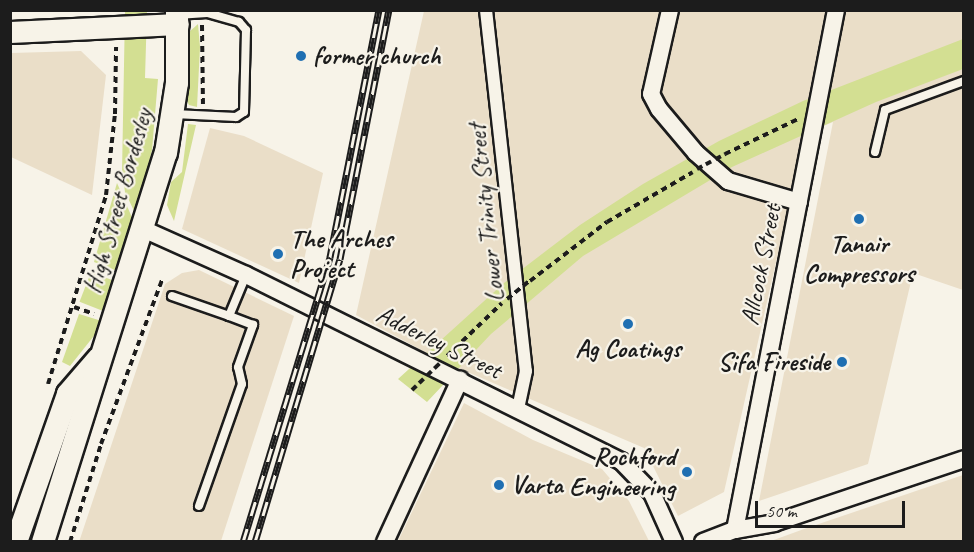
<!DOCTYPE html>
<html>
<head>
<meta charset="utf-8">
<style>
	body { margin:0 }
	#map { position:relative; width:974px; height:552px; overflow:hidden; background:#f7f3e8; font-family:Caveat,sans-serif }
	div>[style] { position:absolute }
	.built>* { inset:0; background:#eadec8 }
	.green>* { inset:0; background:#d3df92; transform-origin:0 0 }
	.path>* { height:4px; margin-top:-2px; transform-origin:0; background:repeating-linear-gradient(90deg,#1c1c1c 0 6px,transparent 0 10.5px) }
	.roads { filter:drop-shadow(2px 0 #1c1c1c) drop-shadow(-2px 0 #1c1c1c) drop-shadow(0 2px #1c1c1c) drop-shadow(0 -2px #1c1c1c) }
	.service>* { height:8px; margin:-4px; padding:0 4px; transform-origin:4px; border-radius:4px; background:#f7f3e8 }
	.pedestrian>* { height:12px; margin:-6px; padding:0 6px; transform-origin:6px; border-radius:6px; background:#f7f3e8 }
	.minor>* { height:16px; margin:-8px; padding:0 8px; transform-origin:8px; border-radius:8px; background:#f7f3e8 }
	.tertiary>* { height:21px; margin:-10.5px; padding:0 10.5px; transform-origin:10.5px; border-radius:10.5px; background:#f7f3e8 }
	.secondary>* { height:22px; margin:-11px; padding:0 11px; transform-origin:11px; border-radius:11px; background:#f7f3e8 }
	.rail>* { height:7px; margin-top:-3.5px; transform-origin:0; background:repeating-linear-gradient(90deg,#f7f3e8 0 14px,#1c1c1c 0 28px); box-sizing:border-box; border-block:2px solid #1c1c1c }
	.path-bridge>* { height:4px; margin-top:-2px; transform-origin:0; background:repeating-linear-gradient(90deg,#1c1c1c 0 6px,transparent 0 10.5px) }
	.dots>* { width:16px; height:16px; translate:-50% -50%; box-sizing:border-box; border:3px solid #f7f3e8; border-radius:50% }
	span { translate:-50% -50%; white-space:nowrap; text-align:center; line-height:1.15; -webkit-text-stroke:4.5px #f7f3e8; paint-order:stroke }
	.poi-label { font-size:26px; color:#1c1c1c; font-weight:700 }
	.left { translate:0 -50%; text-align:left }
	.right { translate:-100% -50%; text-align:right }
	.street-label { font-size:26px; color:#1c1c1c }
	.frame { position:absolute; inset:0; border:12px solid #1c1c1c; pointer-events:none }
	.scale { position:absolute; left:755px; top:501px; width:150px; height:27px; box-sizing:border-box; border:3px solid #1c1c1c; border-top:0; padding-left:8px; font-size:18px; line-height:21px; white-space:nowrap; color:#1c1c1c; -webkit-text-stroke:4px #f7f3e8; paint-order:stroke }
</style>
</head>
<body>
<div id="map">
	<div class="built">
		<i style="clip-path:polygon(424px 11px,963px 11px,963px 290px,913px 273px,868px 464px,759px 501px,833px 122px,805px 134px,724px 492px,678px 516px,644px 448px,442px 361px,356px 315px)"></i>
		<i style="clip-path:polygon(81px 51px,106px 75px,92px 195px,11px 157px,11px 53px)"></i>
		<i style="clip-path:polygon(210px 128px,244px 136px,323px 173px,299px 283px,182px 229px)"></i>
		<i style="clip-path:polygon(199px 270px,294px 316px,221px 541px,79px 542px,165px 284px,182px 273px)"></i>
		<i style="clip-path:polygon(464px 403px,533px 440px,602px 469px,629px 501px,649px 541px,398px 541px)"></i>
		<i style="clip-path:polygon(963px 475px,963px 541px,771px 541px,804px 529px)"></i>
	</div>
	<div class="green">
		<i style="clip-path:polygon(125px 11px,147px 11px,145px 78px,158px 79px,152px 150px,136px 215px,125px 192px,122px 172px)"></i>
		<i style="clip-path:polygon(198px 24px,200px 47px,197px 107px,189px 105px,185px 97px,188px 33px)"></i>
		<i style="clip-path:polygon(963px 39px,963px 69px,876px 102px,732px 167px,583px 256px,491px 334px,427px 402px,398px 379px,504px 283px,580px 225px,643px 184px,719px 141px,803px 101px)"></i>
		<i style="clip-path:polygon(188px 124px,196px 125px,174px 221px,167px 205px,171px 182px,182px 172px)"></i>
		<i style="clip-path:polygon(117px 183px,134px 222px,120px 272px,94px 262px)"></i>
		<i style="left:91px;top:272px;width:28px;height:32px;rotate:21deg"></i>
		<i style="clip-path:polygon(79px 314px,105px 322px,70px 366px,62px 362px)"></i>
	</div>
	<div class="path">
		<i style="left:202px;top:25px;width:79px;rotate:89.3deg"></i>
		<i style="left:725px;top:154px;width:81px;rotate:-25.6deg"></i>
		<i style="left:530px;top:281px;width:97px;rotate:-37.5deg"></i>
		<i style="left:607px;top:222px;width:99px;rotate:-30.2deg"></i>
		<i style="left:74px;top:307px;width:21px;rotate:19deg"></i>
		<i style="left:447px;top:356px;width:76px;rotate:-43.9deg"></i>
		<i style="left:48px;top:384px;width:198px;rotate:-72.9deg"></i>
		<i style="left:106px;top:195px;width:81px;rotate:-83.7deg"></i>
		<i style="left:115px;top:114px;width:67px;rotate:-89.1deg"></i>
		<i style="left:70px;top:542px;width:103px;rotate:-72.4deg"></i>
		<i style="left:101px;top:444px;width:178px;rotate:-69.6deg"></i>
	</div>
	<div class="roads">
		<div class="service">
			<i style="left:174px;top:114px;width:62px;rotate:2.8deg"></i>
			<i style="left:236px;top:117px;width:9px;rotate:-32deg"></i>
			<i style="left:244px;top:112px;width:82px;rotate:-88.6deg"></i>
			<i style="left:246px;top:30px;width:11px;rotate:-131deg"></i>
			<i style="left:239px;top:22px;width:33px;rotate:-164deg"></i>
			<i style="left:207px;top:13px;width:30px;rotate:176deg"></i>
			<i style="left:875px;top:152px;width:43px;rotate:-76.6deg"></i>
			<i style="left:885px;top:110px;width:84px;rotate:-20.2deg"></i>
			<i style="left:172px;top:296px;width:60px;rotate:19.3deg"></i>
			<i style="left:229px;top:316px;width:44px;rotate:-67.5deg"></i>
			<i style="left:199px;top:506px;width:129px;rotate:-70.6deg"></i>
			<i style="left:242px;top:384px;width:17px;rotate:-103deg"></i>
			<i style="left:238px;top:367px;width:45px;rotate:-70.3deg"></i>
			<i style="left:253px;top:325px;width:26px;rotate:-159deg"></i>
		</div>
		<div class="pedestrian">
			<i style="left:486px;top:10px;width:363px;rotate:83.7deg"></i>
			<i style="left:526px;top:371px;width:39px;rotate:102deg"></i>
		</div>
		<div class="minor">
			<i style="left:670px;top:10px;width:86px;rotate:102.7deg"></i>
			<i style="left:651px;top:94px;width:17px;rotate:62deg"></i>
			<i style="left:659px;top:109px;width:57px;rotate:49.9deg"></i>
			<i style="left:696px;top:153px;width:43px;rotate:41.2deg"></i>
			<i style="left:728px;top:181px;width:74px;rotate:16.5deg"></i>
			<i style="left:143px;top:229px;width:113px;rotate:24.1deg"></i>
			<i style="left:246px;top:275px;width:419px;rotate:26.4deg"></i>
			<i style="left:621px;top:461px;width:45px;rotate:45.9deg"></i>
			<i style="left:652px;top:493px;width:54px;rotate:65.8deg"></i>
			<i style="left:735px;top:530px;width:530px;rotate:-79.01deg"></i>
			<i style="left:385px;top:542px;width:179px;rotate:-65.2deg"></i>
			<i style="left:703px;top:542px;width:34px;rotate:-21deg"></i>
			<i style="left:735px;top:530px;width:40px;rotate:-10deg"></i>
			<i style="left:774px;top:523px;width:200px;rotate:-18.6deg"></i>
		</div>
		<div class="tertiary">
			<i style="left:10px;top:32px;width:168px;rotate:-2.7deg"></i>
		</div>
		<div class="secondary">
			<i style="left:16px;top:542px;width:157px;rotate:-70.6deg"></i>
			<i style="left:68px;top:394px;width:46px;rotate:-49.4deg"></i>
			<i style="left:43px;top:542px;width:408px;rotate:-72.5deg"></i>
			<i style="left:166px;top:153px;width:71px;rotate:-81.1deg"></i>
			<i style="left:177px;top:83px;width:73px;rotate:-90deg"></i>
		</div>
	</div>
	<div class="rail">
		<i style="left:243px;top:542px;width:298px;rotate:-73deg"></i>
		<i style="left:330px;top:257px;width:252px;rotate:-78.8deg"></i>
		<i style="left:255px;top:542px;width:295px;rotate:-73.3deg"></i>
		<i style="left:340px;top:259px;width:254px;rotate:-78.9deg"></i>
	</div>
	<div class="path-bridge">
		<i style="left:697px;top:169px;width:32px;rotate:-28deg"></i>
		<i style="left:507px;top:299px;width:28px;rotate:-39deg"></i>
		<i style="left:412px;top:390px;width:42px;rotate:-44deg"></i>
	</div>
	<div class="dots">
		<i style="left:301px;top:56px;background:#1f6fb2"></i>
		<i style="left:859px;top:219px;background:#1f6fb2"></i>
		<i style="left:278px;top:254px;background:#1f6fb2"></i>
		<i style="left:628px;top:324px;background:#1f6fb2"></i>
		<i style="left:842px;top:362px;background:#1f6fb2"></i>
		<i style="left:687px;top:472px;background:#1f6fb2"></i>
		<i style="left:499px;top:485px;background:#1f6fb2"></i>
	</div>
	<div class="poi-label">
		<span class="left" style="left:313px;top:56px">former church</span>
		<span class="left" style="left:290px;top:254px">The Arches<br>Project</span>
		<span style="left:859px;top:259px">Tanair<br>Compressors</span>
		<span style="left:628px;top:349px">Ag Coatings</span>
		<span class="right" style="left:830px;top:362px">Sifa Fireside</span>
		<span class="right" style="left:675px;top:472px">Rochford<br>Engineering</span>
		<span class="left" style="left:511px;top:485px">Varta</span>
	</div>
	<div class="street-label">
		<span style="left:118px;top:201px;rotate:-74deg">High Street Bordesley</span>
		<span style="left:486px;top:213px;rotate:-96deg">Lower Trinity Street</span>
		<span style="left:761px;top:265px;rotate:-79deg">Allcock Street</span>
		<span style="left:439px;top:342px;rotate:26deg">Adderley Street</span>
	</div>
	<div class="frame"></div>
	<div class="scale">50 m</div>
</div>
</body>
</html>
